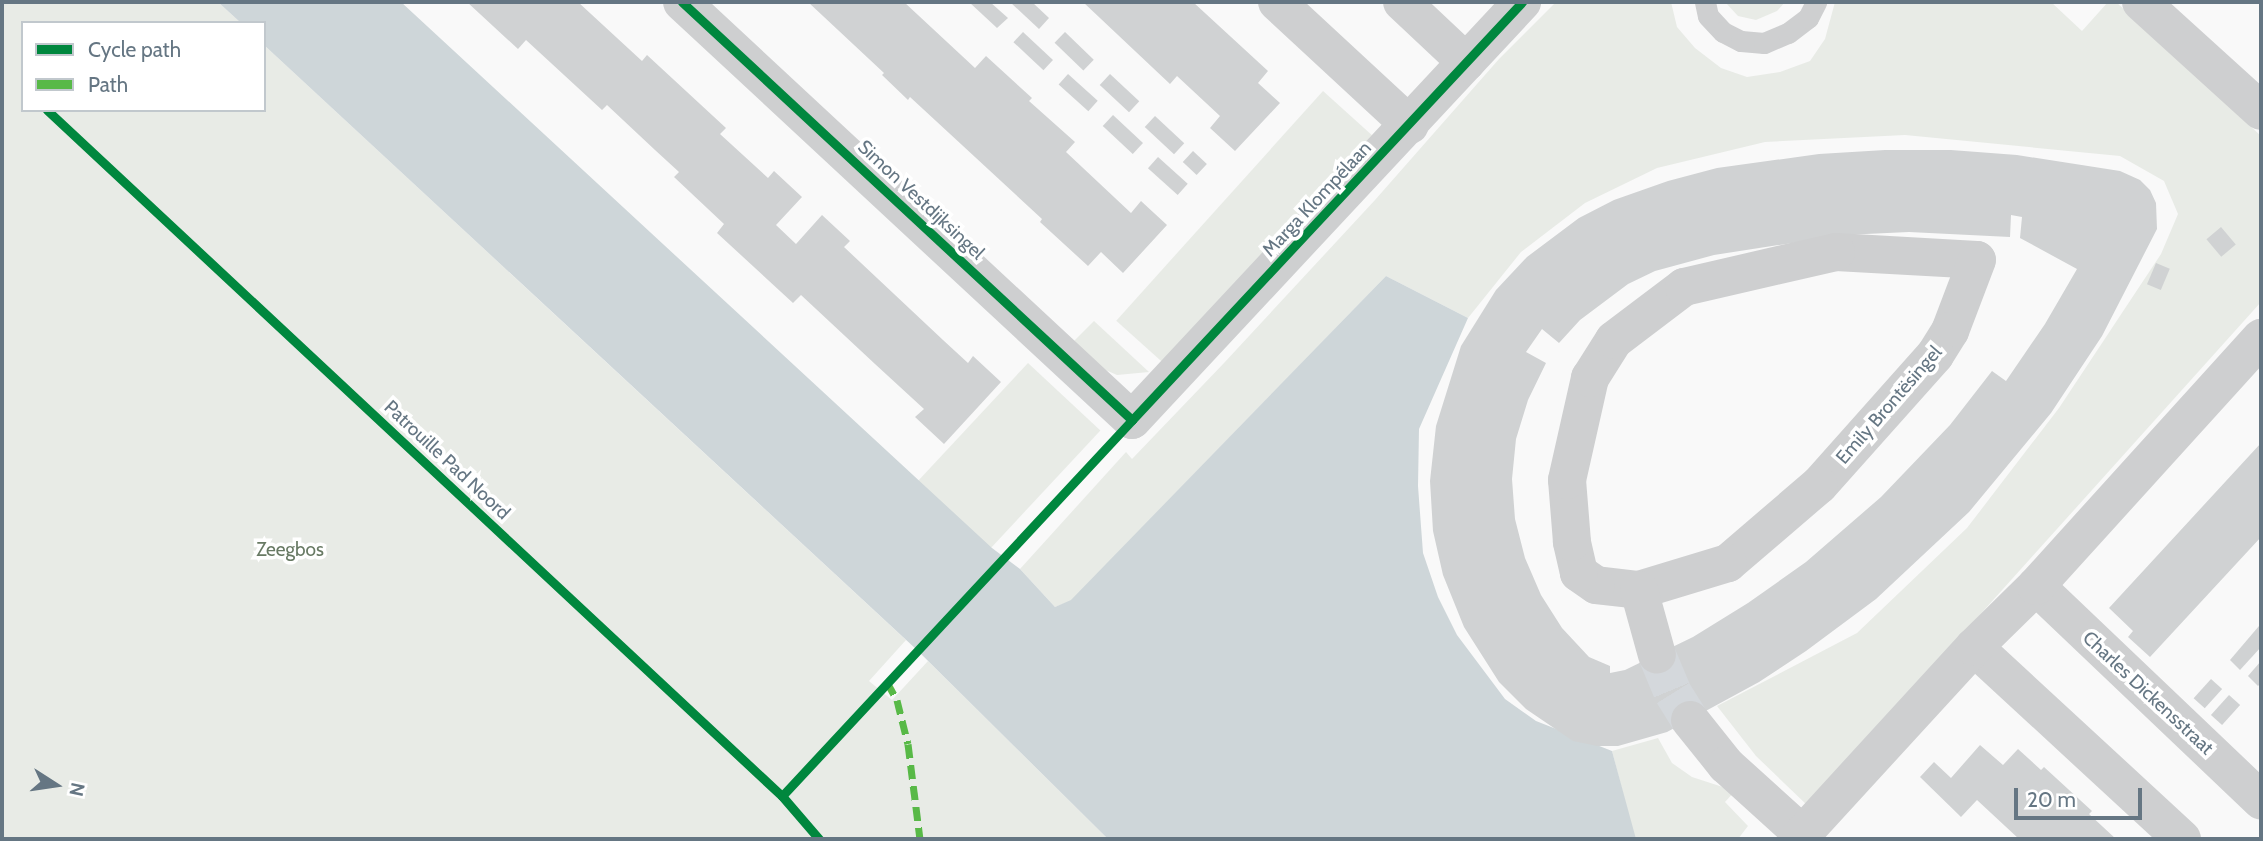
<!DOCTYPE html>
<html>
<head>
<meta charset="utf-8">
<style>
	body { margin:0 }
	#map { position:relative; width:2263px; height:841px; overflow:hidden; background:#f9f9f9; font-family:Cabin,sans-serif }
	div>[style] { position:absolute }
	.green>* { inset:0; background:#e8ebe6; transform-origin:0 0 }
	.water>* { inset:0; background:#ced6d9 }
	.building>* { inset:0; background:#d0d2d3; transform-origin:0 0 }
	.street-tunnel>* { height:38px; margin-top:-19px; transform-origin:0; background:repeating-linear-gradient(90deg,#d4d8dc 0 38px,transparent 0 57px) }
	.lane>* { height:21px; margin:-10.5px; padding:0 10.5px; transform-origin:10.5px; border-radius:10.5px; background:#cecfd0 }
	.street>* { height:38px; margin:-19px; padding:0 19px; transform-origin:19px; border-radius:19px; background:#cecfd0 }
	.quiet>* { height:7px; margin-top:-3.5px; transform-origin:0; background:repeating-linear-gradient(90deg,#58b947 0 14px,transparent 0 21px) }
	.cycleway>* { height:9px; margin:-4.5px; padding:0 4.5px; transform-origin:4.5px; border-radius:4.5px; background:#00873e }
	span { translate:-50% -50%; white-space:nowrap; text-align:center; line-height:1.15; -webkit-text-stroke:7px #fff; paint-order:stroke }
	.street-label { font-size:19px; color:#657683 }
	.park-label { font-size:19px; color:#687a64 }
	.frame { position:absolute; inset:0; border:4px solid #657683; pointer-events:none }
	.legend { position:absolute; left:21px; top:21px; width:245px; height:91px; box-sizing:border-box; background:#fff; border:2px solid #c1c8cd; margin:0; padding:9px 12px; list-style:none; font-size:21px; color:#657683 }
	.legend li { display:flex; align-items:center; gap:14px; height:35px }
	.legend b { width:35px; border:2px solid #c1c8cd }
	.north { position:absolute; left:21px; top:750px; width:70px; height:70px; -webkit-text-stroke:5px #fff; paint-order:stroke; rotate:102deg; font-size:19px; font-weight:700; line-height:28px; text-align:center; color:#657683 }
	.north::after { content:''; display:block; margin:auto; width:24px; height:32px; background:#657683; clip-path:polygon(50% 0,100% 100%,50% 72%,0 100%) }
	.scale { position:absolute; left:2014px; top:788px; width:128px; height:32px; box-sizing:border-box; border:4px solid #657683; border-top:0; padding-left:9px; font-size:21px; line-height:24px; white-space:nowrap; color:#657683; -webkit-text-stroke:5px #fff; paint-order:stroke }
</style>
</head>
<body>
<div id="map">
	<div class="green">
		<i style="clip-path:polygon(2px 2px,218px 2px,241px 23px,23px 23px,23px 110px,264px 110px,264px 45px,906px 640px,869px 681px,892px 700px,928px 661px,1108px 839px,2px 839px)"></i>
		<i style="clip-path:polygon(1556px 2px,1671px 2px,1677px 27px,1695px 48px,1721px 68px,1747px 77px,1780px 72px,1810px 61px,1825px 39px,1835px 2px,2051px 2px,2082px 31px,2108px 2px,2116px 2px,2261px 136px,2261px 302px,1808px 806px,1756px 756px,1717px 706px,1857px 633px,1967px 528px,2059px 408px,2161px 254px,2178px 214px,2164px 181px,2120px 156px,1905px 135px,1765px 142px,1657px 168px,1585px 203px,1521px 252px,1468px 318px,1386px 276px,1071px 601px,1055px 607px,1020px 569px,1126px 452px,1132px 459px,1224px 363px,1375px 200px,1499px 59px)"></i>
		<i style="clip-path:polygon(1725px 2px,1785px 2px,1777px 11px,1756px 20px,1738px 16px)"></i>
		<i style="left:1323px;top:91px;width:66px;height:309px;rotate:42deg"></i>
		<i style="clip-path:polygon(1094px 321px,1149px 372px,1117px 375px,1101px 368px,1073px 342px)"></i>
		<i style="left:1028px;top:363px;width:99px;height:175px;rotate:43deg"></i>
		<i style="clip-path:polygon(1658px 738px,1672px 763px,1692px 777px,1735px 791px,1725px 802px,1748px 826px,1738px 839px,1635px 839px,1612px 751px)"></i>
	</div>
	<div class="water">
		<i style="clip-path:polygon(218px 2px,401px 2px,992px 548px,1020px 569px,1055px 607px,1071px 600px,1386px 276px,1468px 318px,1419px 429px,1418px 486px,1423px 553px,1438px 597px,1457px 635px,1505px 699px,1536px 721px,1612px 751px,1636px 839px,1108px 839px,917px 650px,264px 45px,264px 23px,241px 23px)"></i>
	</div>
	<div class="building">
		<i style="clip-path:polygon(467px 2px,578px 2px,642px 61px,647px 55px,726px 128px,720px 134px,768px 178px,774px 171px,802px 197px,776px 225px,796px 244px,822px 215px,850px 241px,844px 247px,943px 340px,968px 363px,973px 356px,1001px 382px,944px 444px,915px 417px,924px 409px,875px 364px,801px 295px,793px 303px,717px 233px,724px 224px,674px 177px,679px 172px,655px 150px,607px 105px,602px 110px,526px 40px,518px 49px)"></i>
		<i style="clip-path:polygon(808px 2px,904px 2px,975px 68px,986px 56px,1032px 98px,1029px 101px,1075px 142px,1066px 152px,1131px 213px,1141px 201px,1167px 225px,1123px 273px,1101px 252px,1088px 266px,1040px 222px,1042px 219px,910px 97px,908px 100px,882px 75px,884px 73px)"></i>
		<i style="clip-path:polygon(969px 2px,990px 2px,1008px 18px,997px 28px)"></i>
		<i style="clip-path:polygon(1010px 2px,1032px 2px,1049px 18px,1039px 29px)"></i>
		<i style="clip-path:polygon(1083px 2px,1193px 2px,1268px 71px,1258px 83px,1280px 103px,1235px 151px,1210px 128px,1220px 116px,1177px 76px,1170px 84px)"></i>
		<i style="left:1023px;top:32px;width:41px;height:14px;rotate:43deg"></i>
		<i style="left:1065px;top:32px;width:40px;height:15px;rotate:44deg"></i>
		<i style="left:1068px;top:74px;width:40px;height:14px;rotate:42deg"></i>
		<i style="left:1110px;top:74px;width:40px;height:15px;rotate:43deg"></i>
		<i style="left:1113px;top:115px;width:41px;height:15px;rotate:43deg"></i>
		<i style="left:1155px;top:116px;width:40px;height:15px;rotate:43deg"></i>
		<i style="clip-path:polygon(evenodd,1885px 150px,1951px 150px,2017px 155px,2120px 171px,2140px 180px,2150px 190px,2156px 203px,2157px 229px,2102px 336px,2051px 413px,1969px 512px,1876px 599px,1806px 651px,1759px 682px,1667px 732px,1618px 746px,1597px 746px,1573px 741px,1526px 709px,1499px 682px,1464px 627px,1443px 575px,1433px 531px,1430px 481px,1436px 426px,1461px 346px,1496px 290px,1527px 257px,1579px 218px,1614px 200px,1668px 181px,1717px 168px,1819px 154px,1885px 150px,2011px 215px,2022px 217px,2020px 238px,2077px 269px,2045px 324px,2006px 381px,1992px 371px,1950px 425px,1881px 497px,1806px 562px,1748px 603px,1693px 637px,1625px 670px,1610px 673px,1610px 666px,1589px 657px,1562px 628px,1541px 595px,1525px 558px,1515px 519px,1512px 479px,1516px 439px,1528px 400px,1546px 363px,1526px 352px,1542px 329px,1559px 343px,1580px 320px,1628px 284px,1655px 271px,1714px 255px,1844px 235px,1909px 232px,2010px 237px,2011px 215px)"></i>
		<i style="left:1193px;top:151px;width:19px;height:15px;rotate:43deg"></i>
		<i style="left:1158px;top:157px;width:40px;height:15px;rotate:42deg"></i>
		<i style="left:2221px;top:227px;width:23px;height:19px;rotate:50deg"></i>
		<i style="left:2156px;top:263px;width:15px;height:23px;rotate:23deg"></i>
		<i style="clip-path:polygon(2261px 443px,2261px 537px,2150px 657px,2128px 637px,2133px 631px,2109px 608px)"></i>
		<i style="clip-path:polygon(2259px 626px,2261px 647px,2240px 670px,2230px 660px)"></i>
		<i style="clip-path:polygon(2261px 661px,2261px 683px,2258px 686px,2248px 676px)"></i>
		<i style="left:2211px;top:679px;width:15px;height:26px;rotate:42deg"></i>
		<i style="left:2229px;top:695px;width:15px;height:27px;rotate:42deg"></i>
		<i style="clip-path:polygon(1980px 745px,2003px 765px,2018px 749px,2041px 770px,2044px 767px,2092px 811px,2089px 814px,2116px 839px,2019px 839px,1977px 800px,1961px 817px,1920px 777px,1934px 762px,1951px 778px)"></i>
	</div>
	<div class="street-tunnel">
		<i style="left:1657px;top:655px;width:41px;rotate:67.2deg"></i>
		<i style="left:1673px;top:693px;width:32px;rotate:58deg"></i>
	</div>
	<div class="lane">
		<i style="left:1705px;top:2px;width:14px;rotate:78deg"></i>
		<i style="left:1708px;top:16px;width:22px;rotate:47deg"></i>
		<i style="left:1723px;top:32px;width:20px;rotate:27deg"></i>
		<i style="left:1741px;top:41px;width:23px;rotate:5deg"></i>
		<i style="left:1764px;top:43px;width:26px;rotate:-23deg"></i>
		<i style="left:1788px;top:33px;width:25px;rotate:-37deg"></i>
		<i style="left:1808px;top:18px;width:18px;rotate:-63deg"></i>
	</div>
	<div class="street">
		<i style="left:682px;top:2px;width:614px;rotate:42.89deg"></i>
		<i style="left:1132px;top:420px;width:572px;rotate:-46.98deg"></i>
		<i style="left:1277px;top:2px;width:181px;rotate:42.8deg"></i>
		<i style="left:1402px;top:2px;width:88px;rotate:43.2deg"></i>
		<i style="left:2141px;top:2px;width:162px;rotate:42.2deg"></i>
		<i style="left:1836px;top:252px;width:141px;rotate:3.2deg"></i>
		<i style="left:1977px;top:260px;width:76px;rotate:110.8deg"></i>
		<i style="left:1950px;top:331px;width:28px;rotate:122deg"></i>
		<i style="left:1935px;top:355px;width:174px;rotate:131.7deg"></i>
		<i style="left:1819px;top:485px;width:120px;rotate:139.4deg"></i>
		<i style="left:1728px;top:563px;width:93px;rotate:163.1deg"></i>
		<i style="left:1639px;top:590px;width:43px;rotate:-173.4deg"></i>
		<i style="left:1596px;top:585px;width:21px;rotate:-145deg"></i>
		<i style="left:1579px;top:573px;width:32px;rotate:-103deg"></i>
		<i style="left:1572px;top:542px;width:62px;rotate:-94.6deg"></i>
		<i style="left:1567px;top:480px;width:105px;rotate:-77.3deg"></i>
		<i style="left:1590px;top:378px;width:45px;rotate:-57.7deg"></i>
		<i style="left:1614px;top:340px;width:88px;rotate:-37.1deg"></i>
		<i style="left:1684px;top:287px;width:156px;rotate:-13deg"></i>
		<i style="left:2036px;top:586px;width:311px;rotate:43.6deg"></i>
		<i style="left:1639px;top:590px;width:67px;rotate:74.5deg"></i>
		<i style="left:1974px;top:647px;width:283px;rotate:42.7deg"></i>
		<i style="left:1690px;top:720px;width:58px;rotate:51.3deg"></i>
		<i style="left:1726px;top:765px;width:103px;rotate:42.2deg"></i>
		<i style="left:1798px;top:839px;width:260px;rotate:-47.5deg"></i>
		<i style="left:1974px;top:647px;width:87px;rotate:-44.5deg"></i>
		<i style="left:2036px;top:586px;width:335px;rotate:-47.8deg"></i>
	</div>
	<div class="quiet">
		<i style="left:887px;top:682px;width:21px;rotate:61deg"></i>
		<i style="left:897px;top:700px;width:45px;rotate:76deg"></i>
		<i style="left:908px;top:744px;width:96px;rotate:82.8deg"></i>
	</div>
	<div class="cycleway">
		<i style="left:682px;top:2px;width:614px;rotate:42.89deg"></i>
		<i style="left:1132px;top:420px;width:572px;rotate:-46.98deg"></i>
		<i style="left:47px;top:110px;width:1005px;rotate:43.03deg"></i>
		<i style="left:782px;top:796px;width:57px;rotate:49.3deg"></i>
		<i style="left:782px;top:796px;width:514px;rotate:-47.05deg"></i>
	</div>
	<div class="street-label">
		<span style="left:1317px;top:199px;rotate:-47deg">Marga Klompélaan</span>
		<span style="left:921px;top:200px;rotate:43deg">Simon Vestdijksingel</span>
		<span style="left:1889px;top:405px;rotate:-49deg">Emily Brontësingel</span>
		<span style="left:447px;top:460px;rotate:43deg">Patrouille Pad Noord</span>
		<span style="left:2148px;top:693px;rotate:43deg">Charles Dickensstraat</span>
	</div>
	<div class="park-label">
		<span style="left:290px;top:550px">Zeegbos</span>
	</div>
	<div class="frame"></div>
	<ul class="legend">
	<li><b style="height:9px;background:#00873e"></b>Cycle path</li>
	<li><b style="height:9px;background:#58b947"></b>Path</li>
	</ul>
	<div class="north">N</div>
	<div class="scale">20 m</div>
</div>
</body>
</html>
